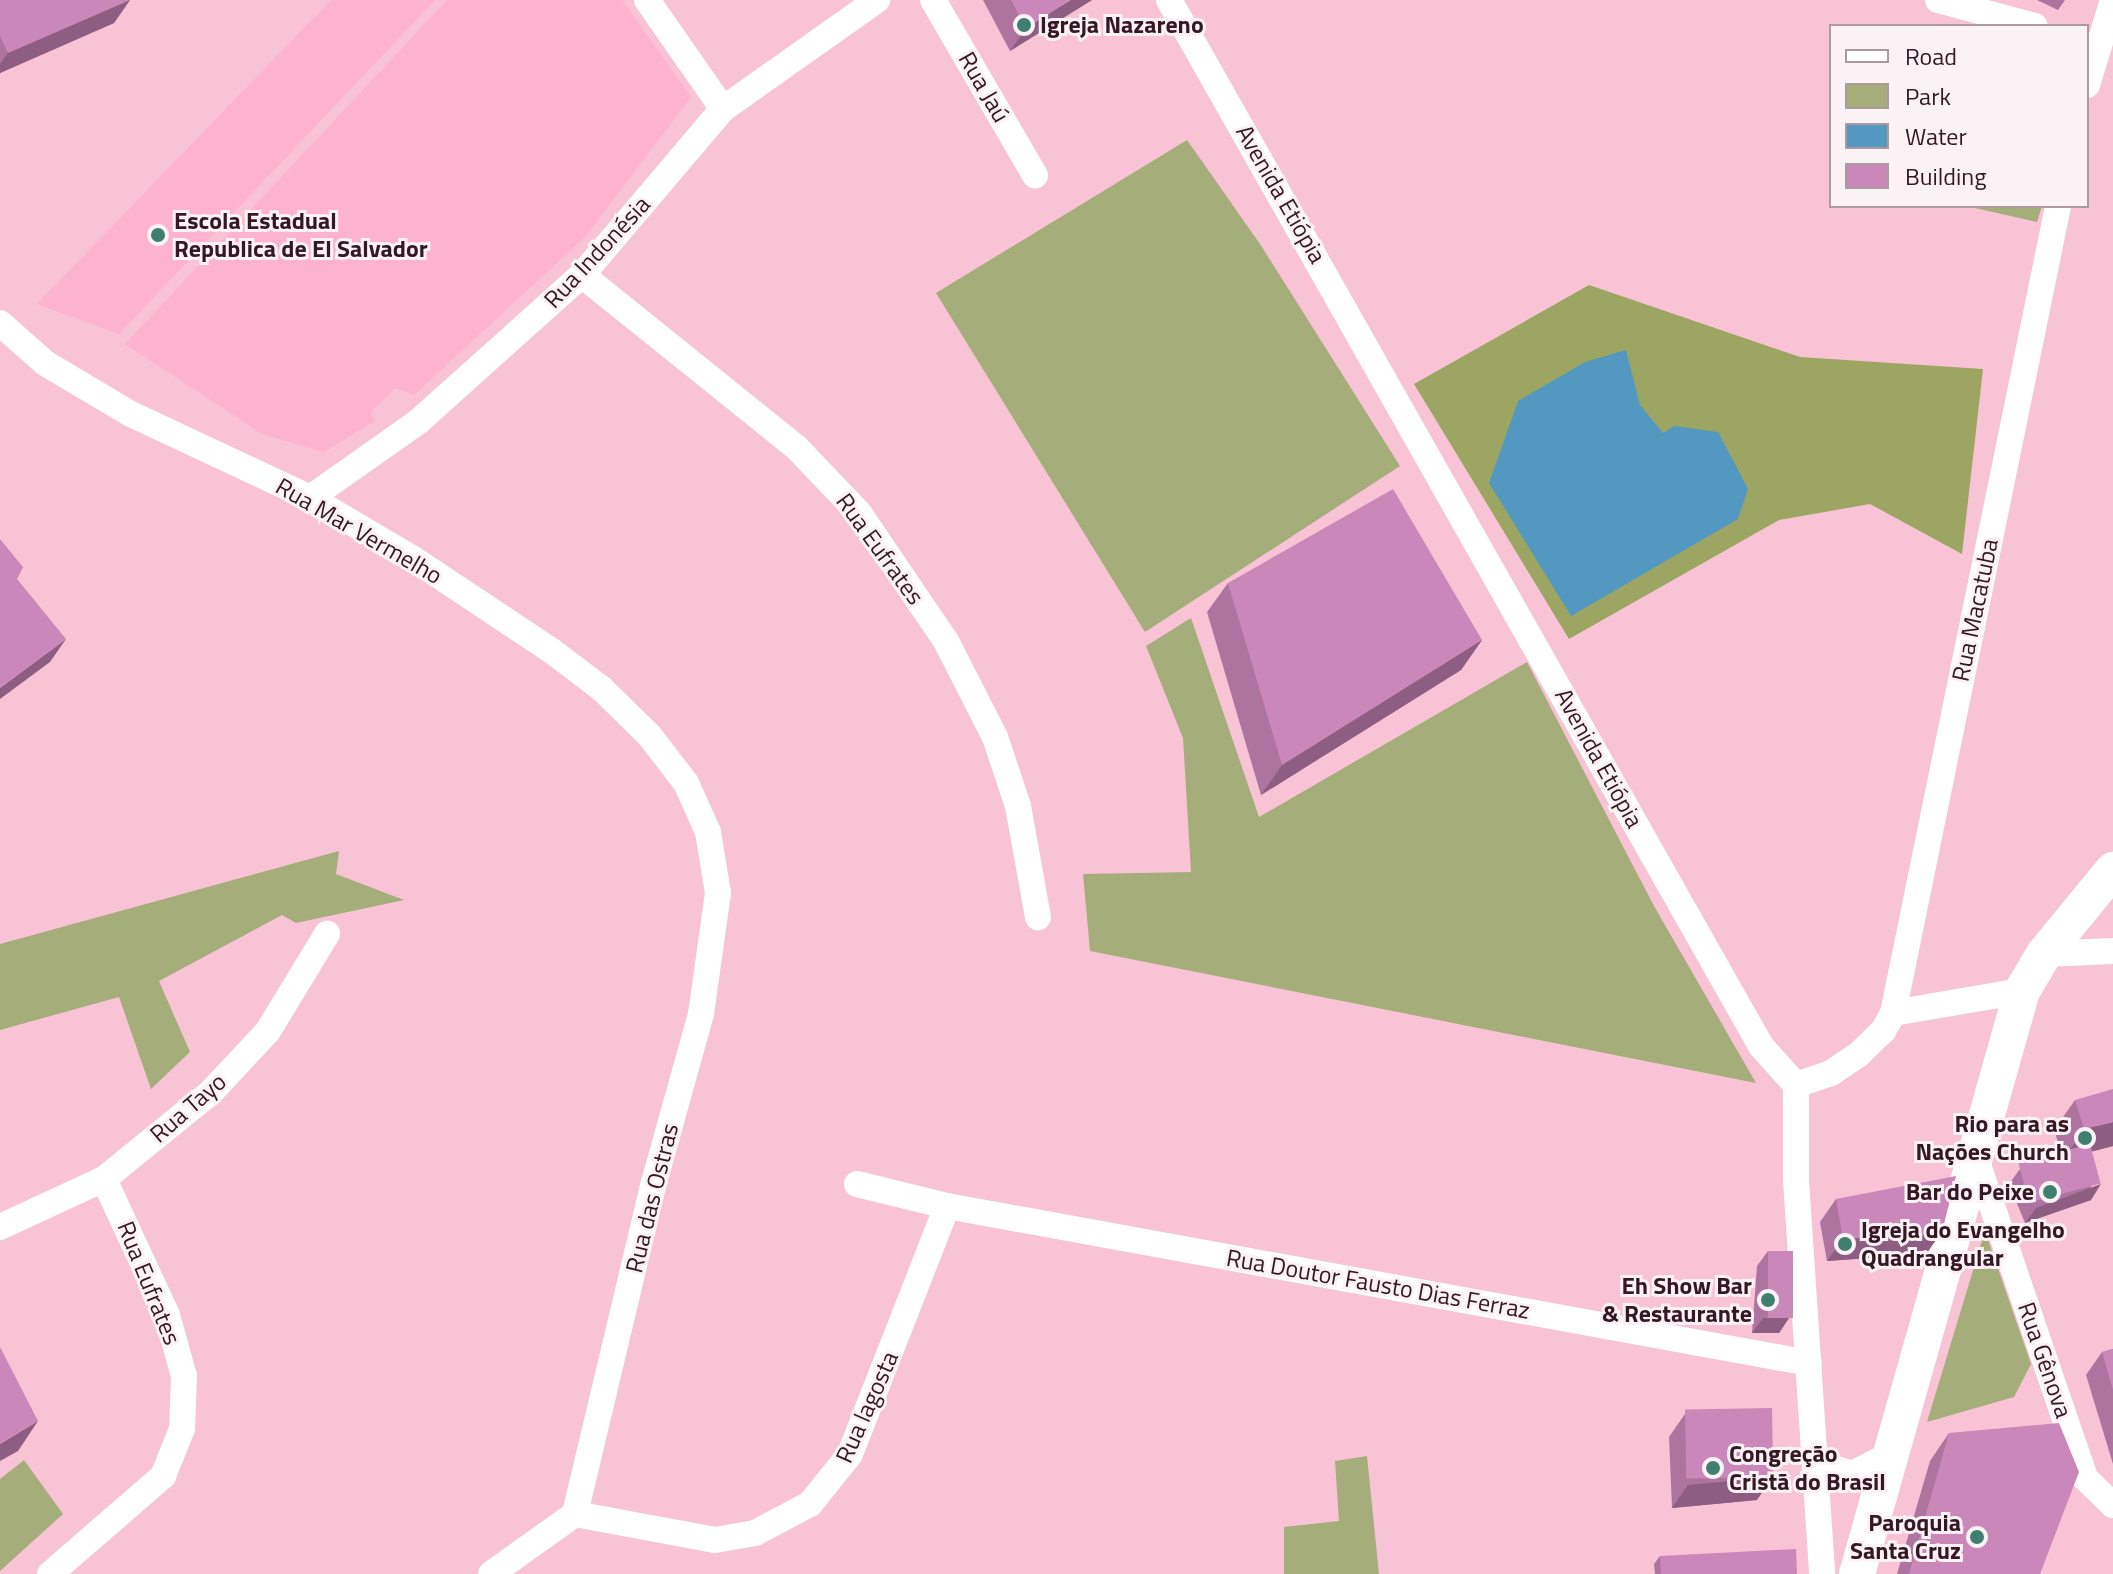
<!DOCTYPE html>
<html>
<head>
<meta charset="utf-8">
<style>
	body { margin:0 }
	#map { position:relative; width:2113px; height:1574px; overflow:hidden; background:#f7c3d5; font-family:"Titillium Web",sans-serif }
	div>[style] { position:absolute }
	.built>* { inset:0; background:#fdb3ce }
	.green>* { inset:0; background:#a5ae7a }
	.forest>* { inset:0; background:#9ca662 }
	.water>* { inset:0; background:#5398c0 }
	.street>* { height:26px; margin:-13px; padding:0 13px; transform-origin:13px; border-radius:13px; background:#fff }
	.secondary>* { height:36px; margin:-18px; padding:0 18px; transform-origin:18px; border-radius:18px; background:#fff }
	.wall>* { inset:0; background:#ae74a0 }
	.shaded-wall>* { inset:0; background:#8d5e82 }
	.building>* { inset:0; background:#ca87ba; transform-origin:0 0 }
	.dots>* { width:22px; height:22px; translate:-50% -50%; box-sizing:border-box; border:4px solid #fbf2f5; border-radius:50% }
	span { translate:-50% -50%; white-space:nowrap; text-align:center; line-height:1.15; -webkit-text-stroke:6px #fbf2f5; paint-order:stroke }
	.poi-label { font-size:24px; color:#361724; font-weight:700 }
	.left { translate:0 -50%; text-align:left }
	.right { translate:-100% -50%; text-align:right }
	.street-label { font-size:24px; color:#361724 }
	.legend { position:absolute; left:1829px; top:24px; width:260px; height:184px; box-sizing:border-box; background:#fbf2f5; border:2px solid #ac9aa1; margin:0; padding:10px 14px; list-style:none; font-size:24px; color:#361724 }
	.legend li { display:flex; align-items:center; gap:16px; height:40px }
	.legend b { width:40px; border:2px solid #ac9aa1 }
</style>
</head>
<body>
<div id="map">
	<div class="built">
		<i style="clip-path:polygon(331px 0,435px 0,119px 334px,37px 304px)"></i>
		<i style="clip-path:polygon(447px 0,622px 0,691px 97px,586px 236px,414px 395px,395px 388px,371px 412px,375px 421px,324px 452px,262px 434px,125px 344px)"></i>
	</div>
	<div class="green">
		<i style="clip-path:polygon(1187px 140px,1260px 244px,1400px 466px,1145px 632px,936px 293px)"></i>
		<i style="clip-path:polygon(1966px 206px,2042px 206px,2037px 222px)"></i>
		<i style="clip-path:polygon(1191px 618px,1259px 817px,1527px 662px,1654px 906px,1756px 1083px,1090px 951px,1083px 874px,1191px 872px,1183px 738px,1146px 646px)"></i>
		<i style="clip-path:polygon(339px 851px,336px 874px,404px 900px,296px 923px,282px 915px,159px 981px,190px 1052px,151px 1089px,119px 997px,0 1030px,0 944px)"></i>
		<i style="clip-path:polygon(1985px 1231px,2031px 1364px,2014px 1397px,1927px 1422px)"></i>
		<i style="clip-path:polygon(1367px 1456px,1379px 1574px,1284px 1574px,1284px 1527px,1339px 1521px,1335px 1461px)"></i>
		<i style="clip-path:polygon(24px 1460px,63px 1514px,0 1571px,0 1479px)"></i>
	</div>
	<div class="forest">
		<i style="clip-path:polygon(1589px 285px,1800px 357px,1983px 369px,1962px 554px,1870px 504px,1779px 520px,1569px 639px,1414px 384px)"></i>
	</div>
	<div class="water">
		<i style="clip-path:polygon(1626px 350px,1640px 405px,1663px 433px,1674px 426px,1718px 432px,1748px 489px,1738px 519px,1571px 616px,1489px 483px,1518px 401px,1585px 362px)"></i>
	</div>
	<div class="street">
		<i style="left:647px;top:0;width:133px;rotate:55.1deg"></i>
		<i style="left:933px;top:0;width:203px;rotate:59.8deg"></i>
		<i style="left:1169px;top:0;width:1202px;rotate:60.49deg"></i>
		<i style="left:1761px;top:1046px;width:52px;rotate:48.1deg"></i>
		<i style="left:1796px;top:1085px;width:95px;rotate:90deg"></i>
		<i style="left:1796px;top:1180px;width:395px;rotate:86.2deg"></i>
		<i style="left:1938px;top:0;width:100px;rotate:15deg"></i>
		<i style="left:2087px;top:85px;width:89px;rotate:-73deg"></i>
		<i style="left:582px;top:275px;width:275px;rotate:38.8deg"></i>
		<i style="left:796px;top:447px;width:91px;rotate:46.3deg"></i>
		<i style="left:859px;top:513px;width:155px;rotate:55.8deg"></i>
		<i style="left:946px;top:641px;width:108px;rotate:63deg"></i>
		<i style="left:995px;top:737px;width:73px;rotate:71.6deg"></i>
		<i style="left:1018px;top:806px;width:113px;rotate:79.8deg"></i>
		<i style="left:0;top:323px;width:60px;rotate:41.6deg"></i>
		<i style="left:45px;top:363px;width:100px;rotate:30.7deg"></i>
		<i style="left:131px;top:414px;width:198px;rotate:25.1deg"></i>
		<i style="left:310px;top:498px;width:118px;rotate:30.5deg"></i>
		<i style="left:412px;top:558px;width:168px;rotate:33.6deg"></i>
		<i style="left:552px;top:651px;width:63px;rotate:37.2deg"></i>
		<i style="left:602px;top:689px;width:66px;rotate:44.4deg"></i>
		<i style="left:649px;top:735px;width:61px;rotate:52.4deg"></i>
		<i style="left:686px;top:783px;width:54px;rotate:65.8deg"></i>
		<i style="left:708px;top:832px;width:62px;rotate:80.7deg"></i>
		<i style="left:718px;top:893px;width:122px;rotate:98deg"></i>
		<i style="left:701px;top:1014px;width:179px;rotate:105.6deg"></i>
		<i style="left:653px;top:1186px;width:337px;rotate:103.4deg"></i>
		<i style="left:575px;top:1514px;width:103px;rotate:144.5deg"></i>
		<i style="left:310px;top:498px;width:133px;rotate:-35.2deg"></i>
		<i style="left:419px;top:421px;width:219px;rotate:-41.9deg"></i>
		<i style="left:582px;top:275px;width:218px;rotate:-49.7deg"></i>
		<i style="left:723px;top:109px;width:189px;rotate:-35.3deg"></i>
		<i style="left:2044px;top:954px;width:69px;rotate:-2.5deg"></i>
		<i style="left:1893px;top:1013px;width:131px;rotate:-9.7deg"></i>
		<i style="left:1796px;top:1085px;width:37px;rotate:-19deg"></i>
		<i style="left:1831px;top:1073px;width:32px;rotate:-34deg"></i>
		<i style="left:1858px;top:1055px;width:35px;rotate:-44deg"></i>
		<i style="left:1883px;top:1031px;width:21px;rotate:-61deg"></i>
		<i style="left:1893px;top:1013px;width:824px;rotate:-78.44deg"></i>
		<i style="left:1977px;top:1162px;width:334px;rotate:71.1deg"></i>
		<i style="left:2085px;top:1478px;width:39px;rotate:44deg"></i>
		<i style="left:857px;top:1184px;width:93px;rotate:13.7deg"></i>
		<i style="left:947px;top:1206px;width:876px;rotate:10.32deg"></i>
		<i style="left:0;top:1227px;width:115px;rotate:-24.8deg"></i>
		<i style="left:104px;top:1179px;width:138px;rotate:-39.1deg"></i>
		<i style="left:211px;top:1092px;width:83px;rotate:-46.9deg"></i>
		<i style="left:268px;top:1031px;width:114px;rotate:-58.7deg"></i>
		<i style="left:1817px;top:1463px;width:37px;rotate:17deg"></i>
		<i style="left:1852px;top:1474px;width:44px;rotate:-27.1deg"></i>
		<i style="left:575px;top:1514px;width:142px;rotate:10.5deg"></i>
		<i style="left:715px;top:1540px;width:41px;rotate:-9.9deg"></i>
		<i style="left:755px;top:1533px;width:62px;rotate:-27.8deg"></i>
		<i style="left:810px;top:1504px;width:64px;rotate:-51.3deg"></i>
		<i style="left:850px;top:1454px;width:266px;rotate:-68.6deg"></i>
		<i style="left:50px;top:1574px;width:150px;rotate:-40.9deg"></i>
		<i style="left:163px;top:1476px;width:51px;rotate:-68deg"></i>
		<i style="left:182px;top:1429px;width:53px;rotate:-87.8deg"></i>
		<i style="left:184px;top:1376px;width:63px;rotate:-105.6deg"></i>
		<i style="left:167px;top:1315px;width:150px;rotate:-114.9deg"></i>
	</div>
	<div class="secondary">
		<i style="left:1857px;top:1574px;width:606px;rotate:-74.2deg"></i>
		<i style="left:2022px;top:991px;width:43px;rotate:-59.3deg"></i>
		<i style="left:2044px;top:954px;width:109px;rotate:-50.6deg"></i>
	</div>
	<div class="wall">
		<i style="clip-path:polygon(0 0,130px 0,114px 23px,0 73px)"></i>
		<i style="clip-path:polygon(983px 0,1092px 0,1010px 51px)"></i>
		<i style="clip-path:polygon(2037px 0,2065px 0,2058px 10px)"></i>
		<i style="clip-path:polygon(1228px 583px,1482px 640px,1461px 670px,1261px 795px,1207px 612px)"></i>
		<i style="clip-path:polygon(2075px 1100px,2113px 1146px,2092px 1151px,2091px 1200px,2025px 1223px,2009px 1184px,2020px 1169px,2062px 1154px,2054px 1130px)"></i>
		<i style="clip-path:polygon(1836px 1199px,1926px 1254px,1827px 1261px,1820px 1222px)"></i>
		<i style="clip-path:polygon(1768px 1251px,1789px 1318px,1779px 1333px,1752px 1333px,1757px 1266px)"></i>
		<i style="clip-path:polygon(2113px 1349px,2113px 1464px,2086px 1375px,2102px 1352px)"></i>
		<i style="clip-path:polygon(1685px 1414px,1757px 1500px,1672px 1508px,1669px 1437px)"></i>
		<i style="clip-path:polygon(1949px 1433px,2040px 1574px,1897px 1574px,1930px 1461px)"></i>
		<i style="clip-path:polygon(1660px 1556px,1797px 1574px,1655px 1574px,1654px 1564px)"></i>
	</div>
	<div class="shaded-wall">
		<i style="clip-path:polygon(130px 0,114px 23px,0 73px,0 64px,8px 53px)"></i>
		<i style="clip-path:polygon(1071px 0,1092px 0,1010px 51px,1026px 28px)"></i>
		<i style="clip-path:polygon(66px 639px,50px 662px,0 699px,0 688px)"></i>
		<i style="clip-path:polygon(1482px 640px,1461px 670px,1261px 795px,1282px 765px)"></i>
		<i style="clip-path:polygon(2113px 1122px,2113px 1146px,2064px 1159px,2084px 1129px)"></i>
		<i style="clip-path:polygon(2101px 1184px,2091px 1200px,2025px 1223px,2036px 1208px)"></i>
		<i style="clip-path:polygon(1942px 1232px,1926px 1254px,1827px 1261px,1843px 1239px)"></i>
		<i style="clip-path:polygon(1763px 1318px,1789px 1318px,1779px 1333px,1752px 1333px)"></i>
		<i style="clip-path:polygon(38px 1421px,18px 1451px,0 1461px,0 1444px)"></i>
		<i style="clip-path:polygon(1773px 1477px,1757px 1500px,1672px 1508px,1688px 1485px)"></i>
	</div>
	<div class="building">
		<i style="clip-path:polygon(0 0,130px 0,8px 53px,0 36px)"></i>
		<i style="clip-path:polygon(1011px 0,1071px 0,1026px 28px)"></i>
		<i style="clip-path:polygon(1393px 489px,1482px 640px,1282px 765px,1228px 583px)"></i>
		<i style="clip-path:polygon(0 539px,23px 567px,17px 579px,66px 639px,0 688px)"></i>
		<i style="clip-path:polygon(2113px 1089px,2113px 1122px,2084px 1129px,2075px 1100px)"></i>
		<i style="left:2090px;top:1144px;width:41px;height:74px;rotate:75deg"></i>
		<i style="clip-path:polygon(1956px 1176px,1942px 1232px,1843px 1239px,1836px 1199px)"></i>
		<i style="left:1768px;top:1251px;width:25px;height:67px"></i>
		<i style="clip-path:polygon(0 1347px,38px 1421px,0 1444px)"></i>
		<i style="clip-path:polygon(2113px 1349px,2113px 1390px,2102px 1352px)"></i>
		<i style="left:1772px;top:1408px;width:69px;height:87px;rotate:89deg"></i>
		<i style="clip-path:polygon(2059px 1423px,2079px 1472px,2040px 1574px,1909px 1574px,1949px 1433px)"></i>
		<i style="clip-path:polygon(1796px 1549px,1797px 1574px,1661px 1574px,1660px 1556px)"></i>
	</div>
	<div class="dots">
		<i style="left:1024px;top:25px;background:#3e7f70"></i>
		<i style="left:158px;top:235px;background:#3e7f70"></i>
		<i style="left:2085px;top:1138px;background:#3e7f70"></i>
		<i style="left:2050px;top:1192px;background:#3e7f70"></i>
		<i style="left:1845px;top:1244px;background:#3e7f70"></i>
		<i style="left:1768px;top:1300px;background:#3e7f70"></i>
		<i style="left:1713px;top:1468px;background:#3e7f70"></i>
		<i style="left:1977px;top:1537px;background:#3e7f70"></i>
	</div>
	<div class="poi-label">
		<span class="left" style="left:1040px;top:25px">Igreja Nazareno</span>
		<span class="left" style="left:174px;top:235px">Escola Estadual<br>Republica de El Salvador</span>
		<span class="right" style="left:2069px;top:1138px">Rio para as<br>Nações Church</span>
		<span class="right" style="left:2034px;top:1192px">Bar do Peixe</span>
		<span class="left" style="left:1861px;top:1244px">Igreja do Evangelho<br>Quadrangular</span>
		<span class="right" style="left:1752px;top:1300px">Eh Show Bar<br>&amp; Restaurante</span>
		<span class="left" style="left:1729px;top:1468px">Congreção<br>Cristã do Brasil</span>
		<span class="right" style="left:1961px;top:1537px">Paroquia<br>Santa Cruz</span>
	</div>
	<div class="street-label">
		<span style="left:984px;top:87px;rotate:60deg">Rua Jaú</span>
		<span style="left:1281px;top:194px;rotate:60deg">Avenida Etiópia</span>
		<span style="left:597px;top:252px;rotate:-47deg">Rua Indonésia</span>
		<span style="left:359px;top:531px;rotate:30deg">Rua Mar Vermelho</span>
		<span style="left:880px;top:549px;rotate:54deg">Rua Eufrates</span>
		<span style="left:1975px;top:610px;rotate:-78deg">Rua Macatuba</span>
		<span style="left:1599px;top:758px;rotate:61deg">Avenida Etiópia</span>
		<span style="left:188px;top:1108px;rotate:-41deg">Rua Tayo</span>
		<span style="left:652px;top:1198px;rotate:-76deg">Rua das Ostras</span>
		<span style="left:149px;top:1283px;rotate:68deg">Rua Eufrates</span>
		<span style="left:1378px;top:1284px;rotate:10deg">Rua Doutor Fausto Dias Ferraz</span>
		<span style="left:2045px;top:1360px;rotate:71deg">Rua Gênova</span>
		<span style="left:867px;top:1407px;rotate:-66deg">Rua lagosta</span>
	</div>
	<ul class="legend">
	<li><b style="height:10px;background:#fff"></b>Road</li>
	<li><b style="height:22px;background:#a5ae7a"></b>Park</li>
	<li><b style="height:22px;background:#5398c0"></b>Water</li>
	<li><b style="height:22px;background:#ca87ba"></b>Building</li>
	</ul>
</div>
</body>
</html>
